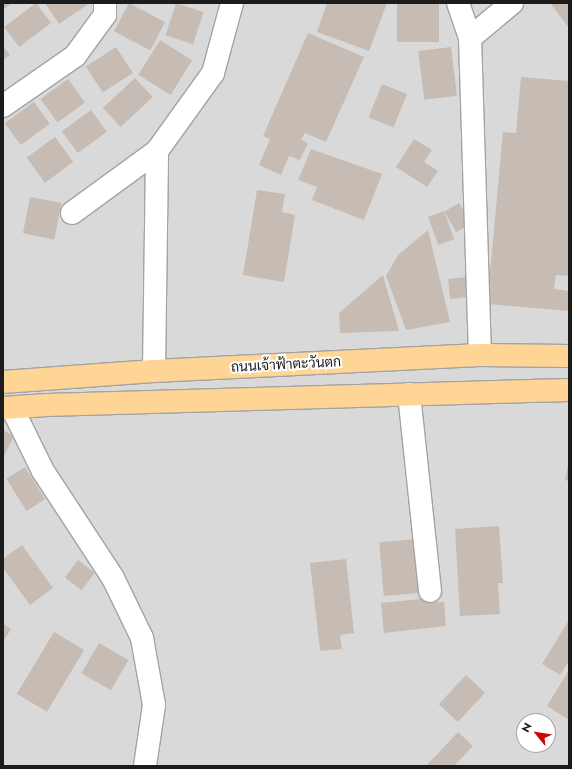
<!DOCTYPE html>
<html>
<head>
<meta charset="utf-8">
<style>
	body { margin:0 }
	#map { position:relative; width:572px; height:769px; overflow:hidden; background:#eeeae1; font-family:Jost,Sarabun,sans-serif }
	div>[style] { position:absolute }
	.residential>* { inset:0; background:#dad9d9 }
	.building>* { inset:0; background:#c6bcb4; transform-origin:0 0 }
	.roads { filter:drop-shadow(1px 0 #a3a3a3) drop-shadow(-1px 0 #a3a3a3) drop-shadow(0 1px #a3a3a3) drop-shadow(0 -1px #a3a3a3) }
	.minor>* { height:22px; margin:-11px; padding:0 11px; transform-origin:11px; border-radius:11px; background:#fff }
	.major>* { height:22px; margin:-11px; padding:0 11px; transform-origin:11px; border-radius:11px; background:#ffd595 }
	span { translate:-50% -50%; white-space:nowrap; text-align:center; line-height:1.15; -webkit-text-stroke:4px #fff; paint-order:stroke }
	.street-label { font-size:14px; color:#1c1c1c }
	.frame { position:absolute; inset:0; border:4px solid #1c1c1c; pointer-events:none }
	.north { position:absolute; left:516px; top:713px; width:40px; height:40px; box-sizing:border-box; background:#fff; border:1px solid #a4a4a4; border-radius:50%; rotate:300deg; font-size:11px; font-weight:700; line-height:16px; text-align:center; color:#1c1c1c }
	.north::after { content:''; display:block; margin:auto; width:14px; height:18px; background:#c80800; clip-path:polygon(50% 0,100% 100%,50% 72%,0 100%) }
</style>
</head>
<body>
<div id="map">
	<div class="residential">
		<i style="clip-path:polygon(evenodd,3px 3px,569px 3px,569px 766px,3px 766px,3px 3px,524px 721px,548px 721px,548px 745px,524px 745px,524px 721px)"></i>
	</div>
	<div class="building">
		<i style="clip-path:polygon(3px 3px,12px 3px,3px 10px)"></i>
		<i style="left:36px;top:3px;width:25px;height:40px;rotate:53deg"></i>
		<i style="clip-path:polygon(45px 3px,90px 3px,59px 24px)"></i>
		<i style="left:129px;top:3px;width:41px;height:32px;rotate:28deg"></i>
		<i style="left:176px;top:3px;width:29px;height:34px;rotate:18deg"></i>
		<i style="clip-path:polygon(327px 3px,387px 3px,369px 51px,317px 32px)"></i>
		<i style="left:397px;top:3px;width:42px;height:39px"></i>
		<i style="clip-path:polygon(550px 3px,569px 3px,569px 28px)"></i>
		<i style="clip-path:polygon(308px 33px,364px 57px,326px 142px,305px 133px,301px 140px,308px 143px,300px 160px,289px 156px,281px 175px,259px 165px,270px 139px,263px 136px)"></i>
		<i style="left:160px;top:40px;width:38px;height:41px;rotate:32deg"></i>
		<i style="clip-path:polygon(3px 46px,10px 55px,3px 60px)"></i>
		<i style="left:116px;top:47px;width:31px;height:36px;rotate:57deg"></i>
		<i style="left:451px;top:47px;width:49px;height:33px;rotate:83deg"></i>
		<i style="clip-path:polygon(521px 77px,569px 81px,569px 276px,556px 275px,554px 289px,569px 291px,569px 311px,487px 304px,503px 132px,516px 133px)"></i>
		<i style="left:135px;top:78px;width:26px;height:44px;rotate:47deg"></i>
		<i style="left:68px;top:79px;width:29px;height:34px;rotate:54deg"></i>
		<i style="left:382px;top:84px;width:27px;height:36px;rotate:22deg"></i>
		<i style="left:34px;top:102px;width:27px;height:36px;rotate:54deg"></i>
		<i style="left:91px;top:110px;width:27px;height:36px;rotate:54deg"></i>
		<i style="left:55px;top:137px;width:31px;height:35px;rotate:54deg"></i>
		<i style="clip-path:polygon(414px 139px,432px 150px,424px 162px,438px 171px,427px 187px,396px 167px)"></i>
		<i style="clip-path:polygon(311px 149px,382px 174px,364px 220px,312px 200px,317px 187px,298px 180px)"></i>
		<i style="clip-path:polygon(257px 190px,285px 194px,282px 212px,295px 215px,284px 282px,243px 275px)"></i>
		<i style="left:30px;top:197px;width:32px;height:37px;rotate:11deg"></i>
		<i style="left:459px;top:203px;width:24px;height:17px;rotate:60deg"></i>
		<i style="left:444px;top:211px;width:30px;height:17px;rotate:70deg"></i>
		<i style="clip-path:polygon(428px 230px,450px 322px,406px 330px,386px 276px,398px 255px)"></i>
		<i style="clip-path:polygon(383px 275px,399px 331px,340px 333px,339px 313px)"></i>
		<i style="left:467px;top:277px;width:20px;height:19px;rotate:84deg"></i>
		<i style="clip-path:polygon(3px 430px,14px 436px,3px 458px)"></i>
		<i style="clip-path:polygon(568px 465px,569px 465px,569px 481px,565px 480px)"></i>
		<i style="left:25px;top:467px;width:38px;height:22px;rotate:58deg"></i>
		<i style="clip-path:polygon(499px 526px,503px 583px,498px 583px,500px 614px,460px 616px,455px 529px)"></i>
		<i style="left:416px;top:539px;width:54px;height:37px;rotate:85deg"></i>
		<i style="clip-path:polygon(22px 545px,53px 588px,30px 605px,3px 568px,3px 559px)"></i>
		<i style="clip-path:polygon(346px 559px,354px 633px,340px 635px,342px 649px,320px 651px,310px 563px)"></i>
		<i style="left:78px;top:560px;width:21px;height:22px;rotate:37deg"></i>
		<i style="clip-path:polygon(430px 598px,430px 603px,444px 602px,446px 626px,384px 633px,381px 603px)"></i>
		<i style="clip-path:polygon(569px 620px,569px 661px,560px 675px,542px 664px)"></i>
		<i style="clip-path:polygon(3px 624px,11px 629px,3px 642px)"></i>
		<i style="left:54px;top:632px;width:35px;height:72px;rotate:31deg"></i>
		<i style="left:99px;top:643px;width:34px;height:35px;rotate:30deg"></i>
		<i style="clip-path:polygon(569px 670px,569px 720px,547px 706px)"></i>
		<i style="left:466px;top:675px;width:26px;height:40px;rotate:43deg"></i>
		<i style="clip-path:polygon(458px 732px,473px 746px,454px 766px,426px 766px)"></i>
	</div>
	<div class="roads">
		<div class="minor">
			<i style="left:458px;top:3px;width:37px;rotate:71deg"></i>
			<i style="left:470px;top:38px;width:317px;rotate:88.2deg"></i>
			<i style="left:470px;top:38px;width:55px;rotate:-39.8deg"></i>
			<i style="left:3px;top:106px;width:88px;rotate:-34.8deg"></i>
			<i style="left:75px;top:56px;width:51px;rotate:-53.8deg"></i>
			<i style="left:105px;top:15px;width:12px;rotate:-90deg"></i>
			<i style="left:72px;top:213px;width:105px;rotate:-36.1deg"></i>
			<i style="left:157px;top:151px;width:96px;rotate:-54.3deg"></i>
			<i style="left:213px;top:73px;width:73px;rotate:-74.8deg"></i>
			<i style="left:154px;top:371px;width:220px;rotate:-89.2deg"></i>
			<i style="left:409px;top:394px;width:198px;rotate:83.9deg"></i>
			<i style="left:12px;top:408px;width:70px;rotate:63.8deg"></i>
			<i style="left:43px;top:471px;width:128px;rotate:56.8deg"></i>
			<i style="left:113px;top:578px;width:67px;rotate:64.2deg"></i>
			<i style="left:142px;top:638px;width:68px;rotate:79.8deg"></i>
			<i style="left:154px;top:705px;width:62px;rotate:98.4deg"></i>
		</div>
		<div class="major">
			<i style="left:3px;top:382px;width:151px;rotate:-4.2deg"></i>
			<i style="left:154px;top:371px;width:326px;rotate:-2.8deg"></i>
			<i style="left:480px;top:355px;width:89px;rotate:0.6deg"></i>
			<i style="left:3px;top:408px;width:44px;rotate:-3.9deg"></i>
			<i style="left:47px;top:405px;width:522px;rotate:-1.65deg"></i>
		</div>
	</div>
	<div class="street-label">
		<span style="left:286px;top:364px;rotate:-3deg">ถนนเจ้าฟ้าตะวันตก</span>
	</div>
	<div class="frame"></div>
	<div class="north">N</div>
</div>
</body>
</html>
